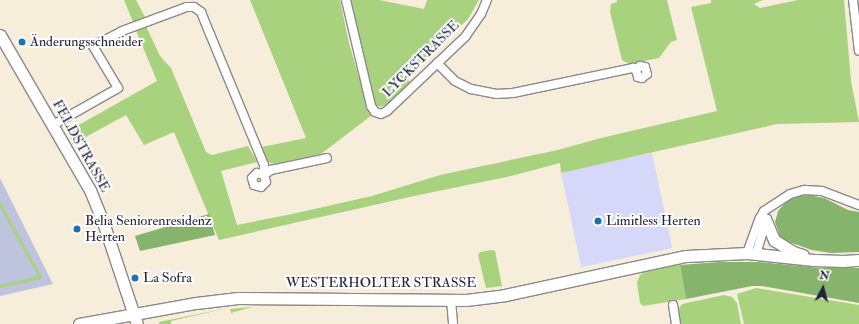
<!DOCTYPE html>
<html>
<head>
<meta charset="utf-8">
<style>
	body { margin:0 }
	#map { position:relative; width:859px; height:324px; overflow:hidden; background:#f6eddb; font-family:"IM FELL Double Pica",serif }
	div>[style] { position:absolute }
	.built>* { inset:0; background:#d6d8f9; transform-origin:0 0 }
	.industrial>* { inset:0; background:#bec3de }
	.green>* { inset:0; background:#a8d27d }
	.forest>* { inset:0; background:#86b46c }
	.roads { filter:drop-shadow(1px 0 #8c888b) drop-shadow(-1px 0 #8c888b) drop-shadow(0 1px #8c888b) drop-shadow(0 -1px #8c888b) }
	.minor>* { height:8px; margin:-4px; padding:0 4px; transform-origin:4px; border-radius:4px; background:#fff }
	.major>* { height:11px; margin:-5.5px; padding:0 5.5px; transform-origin:5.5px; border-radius:5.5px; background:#fff }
	.dots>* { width:11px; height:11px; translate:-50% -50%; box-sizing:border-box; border:2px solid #fff; border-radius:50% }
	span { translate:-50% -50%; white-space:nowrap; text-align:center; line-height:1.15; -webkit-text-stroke:4px #fff; paint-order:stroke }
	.poi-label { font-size:14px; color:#22223b }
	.left { translate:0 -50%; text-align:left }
	.street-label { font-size:14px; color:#22223b }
	.north { position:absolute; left:803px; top:268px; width:40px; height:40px; -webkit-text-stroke:3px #fff; paint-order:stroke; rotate:7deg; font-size:11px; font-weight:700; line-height:16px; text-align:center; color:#22223b }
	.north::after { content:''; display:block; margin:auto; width:14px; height:18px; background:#22223b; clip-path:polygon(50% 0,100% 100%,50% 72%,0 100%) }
</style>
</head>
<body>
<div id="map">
	<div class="built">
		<i style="left:652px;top:153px;width:97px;height:93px;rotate:78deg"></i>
	</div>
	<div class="industrial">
		<i style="clip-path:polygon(0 178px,53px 284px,0 296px)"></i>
	</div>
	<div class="green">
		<i style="clip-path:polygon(124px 0,136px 0,146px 19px,133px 22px)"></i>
		<i style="clip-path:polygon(250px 0,340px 0,349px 43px,368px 110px,372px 115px,321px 154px,275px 164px,268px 162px,262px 147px,306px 138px)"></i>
		<i style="clip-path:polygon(351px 0,379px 0,424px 9px,427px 0,479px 0,468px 19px,406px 78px,410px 82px,386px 105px,380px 107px,373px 103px)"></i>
		<i style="clip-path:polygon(617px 0,667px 0,677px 40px,671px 42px,659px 58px,629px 64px,622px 60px,610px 12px,611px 4px,617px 2px)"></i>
		<i style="clip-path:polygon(711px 0,763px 0,754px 4px,760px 8px,798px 0,844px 0,851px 81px,859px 122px,777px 124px,561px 173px,560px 163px,511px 176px,414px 196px,219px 240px,174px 132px,144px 145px,126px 115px,73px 144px,68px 131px,157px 81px,135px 28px,145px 24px,160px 56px,171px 68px,206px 152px,212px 155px,248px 146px,257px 162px,221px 171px,237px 225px,292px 214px,372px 196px,440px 175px,558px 150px,601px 138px,717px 111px,691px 7px,711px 3px)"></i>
		<i style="clip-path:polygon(0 201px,42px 277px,41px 279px,0 288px,0 285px,38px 276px,0 207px)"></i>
		<i style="clip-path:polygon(492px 250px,495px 251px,502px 286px,486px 288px,478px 255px,480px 252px)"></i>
		<i style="clip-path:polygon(680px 265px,686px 299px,643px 306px,640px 303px,638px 290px,637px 282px,640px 275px,649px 269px)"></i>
		<i style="clip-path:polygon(756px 288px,859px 305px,859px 324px,744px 324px,737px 294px)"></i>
		<i style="clip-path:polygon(724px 295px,732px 297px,737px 303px,741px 324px,679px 324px,677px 311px,682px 304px)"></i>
		<i style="clip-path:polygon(252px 307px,231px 313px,230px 309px)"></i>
		<i style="clip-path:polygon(228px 308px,171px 321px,171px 324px,159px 324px,159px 322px)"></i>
	</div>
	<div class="forest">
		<i style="clip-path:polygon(809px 195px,824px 198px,848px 210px,859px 212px,859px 252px,831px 253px,812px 250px,786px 241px,780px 236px,775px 222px,778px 211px,787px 201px,799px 196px)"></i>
		<i style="clip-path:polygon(209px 214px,215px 235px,140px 251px,135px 236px)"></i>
		<i style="clip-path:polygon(719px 262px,759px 262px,821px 268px,859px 268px,859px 303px,762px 286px,752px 286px,686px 299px,680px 265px)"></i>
	</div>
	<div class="roads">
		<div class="minor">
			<i style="left:346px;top:0;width:109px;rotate:76.7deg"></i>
			<i style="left:371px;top:106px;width:7px;rotate:56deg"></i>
			<i style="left:375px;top:112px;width:6px;rotate:18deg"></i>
			<i style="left:381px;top:114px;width:7px;rotate:-27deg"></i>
			<i style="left:387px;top:111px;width:108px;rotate:-43.5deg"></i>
			<i style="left:465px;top:37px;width:28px;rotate:-55deg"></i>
			<i style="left:481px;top:14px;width:15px;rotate:-67deg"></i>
			<i style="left:853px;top:0;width:51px;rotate:83.3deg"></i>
			<i style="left:437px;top:63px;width:25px;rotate:45deg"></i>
			<i style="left:455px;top:81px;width:18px;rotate:27deg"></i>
			<i style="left:471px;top:89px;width:25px;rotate:11deg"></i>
			<i style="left:496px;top:94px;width:17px;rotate:-3deg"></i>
			<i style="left:513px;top:93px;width:123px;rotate:-11.8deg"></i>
			<i style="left:633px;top:68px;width:4px;rotate:34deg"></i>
			<i style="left:636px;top:70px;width:7px;rotate:74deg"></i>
			<i style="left:638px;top:77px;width:4px;rotate:14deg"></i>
			<i style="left:642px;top:78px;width:6px;rotate:-39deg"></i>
			<i style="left:647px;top:74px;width:7px;rotate:-106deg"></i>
			<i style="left:645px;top:67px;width:5px;rotate:-169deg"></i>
			<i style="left:640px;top:66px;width:6px;rotate:135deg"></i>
			<i style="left:53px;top:125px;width:75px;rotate:-29.6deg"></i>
			<i style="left:118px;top:88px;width:49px;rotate:-120.8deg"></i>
			<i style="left:93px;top:46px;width:33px;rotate:-27deg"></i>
			<i style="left:122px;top:31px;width:69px;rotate:-20.3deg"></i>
			<i style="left:187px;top:7px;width:7px"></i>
			<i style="left:194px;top:7px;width:9px;rotate:36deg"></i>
			<i style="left:201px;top:12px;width:24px;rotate:68deg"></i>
			<i style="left:210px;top:34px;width:142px;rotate:67.6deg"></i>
			<i style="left:264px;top:165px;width:10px;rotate:90deg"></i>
			<i style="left:264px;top:175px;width:7px;rotate:74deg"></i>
			<i style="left:266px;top:182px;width:7px;rotate:135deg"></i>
			<i style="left:261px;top:187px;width:7px;rotate:-164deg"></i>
			<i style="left:254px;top:185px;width:7px;rotate:-106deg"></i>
			<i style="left:252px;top:178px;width:7px;rotate:-45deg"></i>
			<i style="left:257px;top:173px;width:7px;rotate:16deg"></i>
			<i style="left:264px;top:175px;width:9px;rotate:-36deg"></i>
			<i style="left:271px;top:170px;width:57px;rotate:-12.1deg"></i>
			<i style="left:747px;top:253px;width:37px;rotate:-70deg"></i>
			<i style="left:760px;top:218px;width:8px;rotate:-60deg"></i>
			<i style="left:764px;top:211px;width:31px;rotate:-33deg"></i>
			<i style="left:790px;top:194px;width:15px;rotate:-16deg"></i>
			<i style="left:804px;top:190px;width:18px;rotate:3deg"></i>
			<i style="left:822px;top:191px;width:40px;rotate:21deg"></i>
			<i style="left:756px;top:254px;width:37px;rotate:-73deg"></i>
			<i style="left:451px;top:300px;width:24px;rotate:85deg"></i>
			<i style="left:673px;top:305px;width:19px;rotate:81deg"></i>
		</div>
		<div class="major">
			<i style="left:0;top:35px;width:179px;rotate:59.9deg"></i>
			<i style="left:90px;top:190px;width:35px;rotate:68deg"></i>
			<i style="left:103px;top:222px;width:108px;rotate:71.6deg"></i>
			<i style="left:766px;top:221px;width:21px;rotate:67deg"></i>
			<i style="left:774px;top:240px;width:22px;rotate:32deg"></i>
			<i style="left:793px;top:252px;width:10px;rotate:17deg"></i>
			<i style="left:79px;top:324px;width:119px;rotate:-10.2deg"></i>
			<i style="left:196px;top:303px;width:42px;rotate:-6.8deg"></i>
			<i style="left:238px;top:298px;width:228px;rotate:0.5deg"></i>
			<i style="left:466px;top:300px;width:39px;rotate:-7deg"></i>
			<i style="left:505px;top:295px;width:185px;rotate:-12.2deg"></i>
			<i style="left:686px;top:256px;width:61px;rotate:-2.8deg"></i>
			<i style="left:747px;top:253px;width:67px;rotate:6deg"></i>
			<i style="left:814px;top:260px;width:29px;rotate:2deg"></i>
			<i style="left:843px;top:261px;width:16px;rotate:-4deg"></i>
		</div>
	</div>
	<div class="dots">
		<i style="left:22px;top:42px;background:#1f6fb2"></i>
		<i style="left:598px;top:221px;background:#1f6fb2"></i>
		<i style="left:77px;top:229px;background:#1f6fb2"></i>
		<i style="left:135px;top:278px;background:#1f6fb2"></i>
	</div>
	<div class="poi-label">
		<span class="left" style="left:30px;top:42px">Änderungsschneider</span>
		<span class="left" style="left:85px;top:229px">Belia Seniorenresidenz<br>Herten</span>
		<span class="left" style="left:606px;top:221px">Limitless Herten</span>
		<span class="left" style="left:143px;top:278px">La Sofra</span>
	</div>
	<div class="street-label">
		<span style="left:421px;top:59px;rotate:-45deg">LYCKSTRASSE</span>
		<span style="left:81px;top:146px;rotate:61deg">FELDSTRASSE</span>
		<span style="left:381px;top:283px">WESTERHOLTER STRASSE</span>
	</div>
	<div class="north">N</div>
</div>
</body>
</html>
